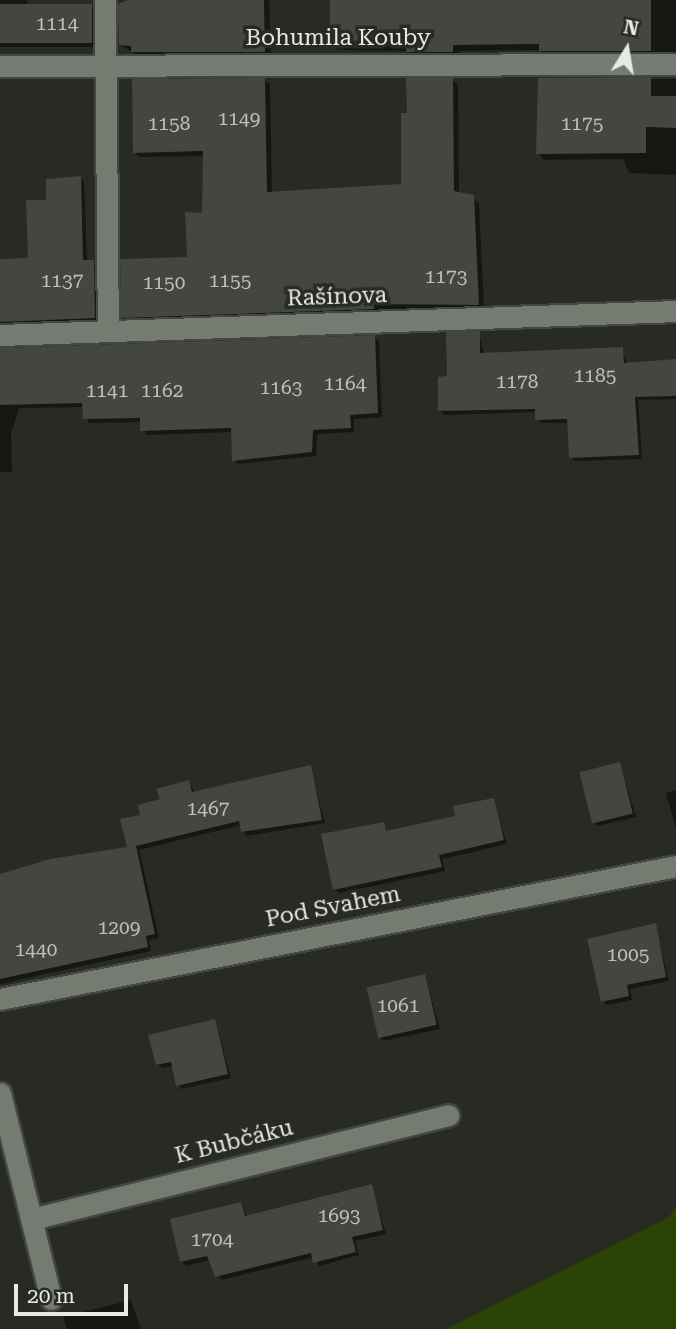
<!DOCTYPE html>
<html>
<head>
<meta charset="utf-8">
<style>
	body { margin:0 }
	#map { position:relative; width:676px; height:1329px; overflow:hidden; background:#272b23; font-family:"Roboto Serif",serif }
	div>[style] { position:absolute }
	.green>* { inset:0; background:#294305 }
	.shadow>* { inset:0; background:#0007 }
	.building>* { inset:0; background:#43473f; transform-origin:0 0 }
	.roads { filter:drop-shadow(2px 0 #444641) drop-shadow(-2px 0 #444641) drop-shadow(0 2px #444641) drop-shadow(0 -2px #444641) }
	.street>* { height:21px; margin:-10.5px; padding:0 10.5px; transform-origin:10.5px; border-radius:10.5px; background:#767b72 }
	span { translate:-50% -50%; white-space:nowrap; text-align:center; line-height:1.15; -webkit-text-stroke:7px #272b23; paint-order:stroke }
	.number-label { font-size:19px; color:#bec0bb }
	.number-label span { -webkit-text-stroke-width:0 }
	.street-label { font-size:23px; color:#e7e9e4 }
	.north { position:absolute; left:592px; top:14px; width:70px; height:70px; -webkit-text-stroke:5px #272b23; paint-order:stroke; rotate:11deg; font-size:19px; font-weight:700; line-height:28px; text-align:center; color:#e7e9e4 }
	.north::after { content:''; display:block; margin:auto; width:24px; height:32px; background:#e7e9e4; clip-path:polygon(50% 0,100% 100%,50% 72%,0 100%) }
	.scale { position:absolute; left:14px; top:1284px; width:114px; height:32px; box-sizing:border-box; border:4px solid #e7e9e4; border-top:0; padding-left:9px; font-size:21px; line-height:24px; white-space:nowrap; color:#e7e9e4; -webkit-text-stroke:5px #272b23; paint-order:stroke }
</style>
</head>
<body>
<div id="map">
	<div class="green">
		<i style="clip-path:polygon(676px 1206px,676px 1329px,446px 1329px,669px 1217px)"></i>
	</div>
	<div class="shadow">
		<i style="clip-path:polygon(0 0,27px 0,28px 6px,91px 6px,96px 10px,96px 47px,0 47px)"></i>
		<i style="clip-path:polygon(129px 0,269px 0,271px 58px,140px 58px,120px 44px)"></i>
		<i style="clip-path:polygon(332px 0,676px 0,676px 58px,547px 57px,540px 50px,459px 51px,459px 57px,414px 57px,408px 51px,338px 50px,332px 44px)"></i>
		<i style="clip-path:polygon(540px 79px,676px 79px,676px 175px,629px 173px,623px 159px,544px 160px,538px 153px)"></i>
		<i style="clip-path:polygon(265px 80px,270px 85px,272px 193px,403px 186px,408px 114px,453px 80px,458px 85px,459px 194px,479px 202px,484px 309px,378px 309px,378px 313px,128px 322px,123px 317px,189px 259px,203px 214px,204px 156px,140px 157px,134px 152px)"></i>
		<i style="clip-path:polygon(80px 178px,84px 182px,87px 261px,98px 266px,98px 322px,0 330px,0 260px,30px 260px,48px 202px)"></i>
		<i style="clip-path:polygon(479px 333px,484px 354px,622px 349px,627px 364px,676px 361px,676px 399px,638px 400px,642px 459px,575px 461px,570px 457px,569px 423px,541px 423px,537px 412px,444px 415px,440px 411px,449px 378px)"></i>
		<i style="clip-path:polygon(374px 337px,379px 341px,382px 417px,354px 419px,354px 432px,317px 434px,316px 456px,238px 464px,234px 460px,233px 432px,146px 435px,142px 422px,89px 423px,84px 407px,19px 408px,11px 434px,12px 472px,0 472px,0 348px)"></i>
		<i style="clip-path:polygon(620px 764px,636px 817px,597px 826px,593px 822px)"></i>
		<i style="clip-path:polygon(310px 767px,325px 823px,246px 836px,241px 825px,139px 850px,159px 938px,149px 940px,151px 951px,0 984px,0 876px,129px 849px,142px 817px,189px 782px,195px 793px)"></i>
		<i style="clip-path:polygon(676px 790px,676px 829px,666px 793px)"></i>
		<i style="clip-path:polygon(493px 800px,507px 844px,442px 859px,445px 871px,339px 893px,334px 889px,383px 824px,388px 833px,457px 817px)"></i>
		<i style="clip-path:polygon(655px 925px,669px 981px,630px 989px,632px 1000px,607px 1005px,603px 1001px)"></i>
		<i style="clip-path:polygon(425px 976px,440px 1029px,383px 1041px,379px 1036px)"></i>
		<i style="clip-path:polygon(215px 1021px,231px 1078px,181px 1089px,173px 1066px,162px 1068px,158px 1064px)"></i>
		<i style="clip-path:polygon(371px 1186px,386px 1234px,355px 1241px,359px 1255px,319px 1266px,314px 1257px,221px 1280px,210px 1260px,186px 1266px,182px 1262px,241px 1203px,247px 1217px)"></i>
		<i style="clip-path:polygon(131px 1300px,141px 1329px,67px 1329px,63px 1317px)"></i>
	</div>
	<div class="building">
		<i style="clip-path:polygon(128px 0,264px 0,265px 52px,131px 52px,131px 46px,119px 45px,118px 4px)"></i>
		<i style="clip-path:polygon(330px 0,651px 0,651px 51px,539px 51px,539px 44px,453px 45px,453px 52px,406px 52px,406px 46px,330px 45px)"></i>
		<i style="left:92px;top:4px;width:39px;height:92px;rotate:90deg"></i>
		<i style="clip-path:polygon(651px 77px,651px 96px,676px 96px,676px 128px,646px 127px,646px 153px,536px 154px,538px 78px)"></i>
		<i style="clip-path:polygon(265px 78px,267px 192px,401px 184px,401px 113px,407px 113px,406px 78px,453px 78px,454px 191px,474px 195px,479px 305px,374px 304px,374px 309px,121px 318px,120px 259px,187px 257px,185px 212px,202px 213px,203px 151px,133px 153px,132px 79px)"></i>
		<i style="clip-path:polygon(81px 176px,83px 260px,94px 260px,95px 318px,0 322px,0 259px,28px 258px,26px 200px,46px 200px,46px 179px)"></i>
		<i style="clip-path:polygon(480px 331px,480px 353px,623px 347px,624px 363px,676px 359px,676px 396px,635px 397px,639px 455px,569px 458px,567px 419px,535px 420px,535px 409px,438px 411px,438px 377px,447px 376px,446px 332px)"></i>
		<i style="clip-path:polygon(375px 335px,378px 413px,350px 415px,351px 428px,313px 430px,312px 452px,232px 461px,231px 428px,140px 431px,140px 418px,83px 419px,82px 403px,0 405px,0 348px)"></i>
		<i style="left:620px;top:762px;width:53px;height:42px;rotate:76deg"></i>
		<i style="clip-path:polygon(311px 765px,322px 820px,241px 832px,239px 821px,136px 846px,155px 934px,146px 936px,148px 947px,0 979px,0 874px,50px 859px,127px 847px,120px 819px,140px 815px,138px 805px,160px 799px,156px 789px,189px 780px,192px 792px)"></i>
		<i style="clip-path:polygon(494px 798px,504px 840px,439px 855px,442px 867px,333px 890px,321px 834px,384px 822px,386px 831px,455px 816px,453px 806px)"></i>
		<i style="clip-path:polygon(656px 923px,666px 977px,627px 985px,629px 996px,601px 1002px,587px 939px)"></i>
		<i style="left:425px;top:974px;width:52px;height:60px;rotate:77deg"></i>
		<i style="clip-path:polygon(215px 1019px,228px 1074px,176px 1086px,171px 1062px,156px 1065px,148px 1035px)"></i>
		<i style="clip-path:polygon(372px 1184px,383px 1230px,352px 1237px,356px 1252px,313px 1263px,311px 1253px,215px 1277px,207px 1256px,180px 1262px,170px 1219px,241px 1202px,245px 1216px)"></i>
	</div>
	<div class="roads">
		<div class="street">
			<i style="left:105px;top:0;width:331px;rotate:89.5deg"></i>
			<i style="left:0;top:66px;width:676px;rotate:-0.17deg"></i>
			<i style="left:0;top:335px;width:676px;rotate:-2.03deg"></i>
			<i style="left:0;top:999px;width:689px;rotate:-11.13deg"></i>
			<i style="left:0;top:1093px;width:212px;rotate:76.1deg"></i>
			<i style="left:32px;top:1219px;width:429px;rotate:-14deg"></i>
		</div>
	</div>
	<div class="number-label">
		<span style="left:57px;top:24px">1114</span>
		<span style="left:239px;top:119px">1149</span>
		<span style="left:169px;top:124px">1158</span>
		<span style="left:582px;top:124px">1175</span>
		<span style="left:446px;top:277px">1173</span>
		<span style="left:62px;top:281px">1137</span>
		<span style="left:230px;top:281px">1155</span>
		<span style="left:164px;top:283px">1150</span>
		<span style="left:595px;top:376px">1185</span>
		<span style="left:517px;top:382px">1178</span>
		<span style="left:345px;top:384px">1164</span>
		<span style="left:281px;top:388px">1163</span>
		<span style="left:107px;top:391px">1141</span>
		<span style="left:162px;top:391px">1162</span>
		<span style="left:208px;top:809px">1467</span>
		<span style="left:119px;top:928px">1209</span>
		<span style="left:36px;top:950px">1440</span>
		<span style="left:628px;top:955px">1005</span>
		<span style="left:398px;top:1006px">1061</span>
		<span style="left:339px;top:1216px">1693</span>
		<span style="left:212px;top:1240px">1704</span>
	</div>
	<div class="street-label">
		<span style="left:338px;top:38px">Bohumila Kouby</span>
		<span style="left:337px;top:297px;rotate:-2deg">Rašínova</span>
		<span style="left:333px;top:907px;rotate:-11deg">Pod Svahem</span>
		<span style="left:234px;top:1142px;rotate:-14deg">K Bubčáku</span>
	</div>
	<div class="north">N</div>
	<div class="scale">20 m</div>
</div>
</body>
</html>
